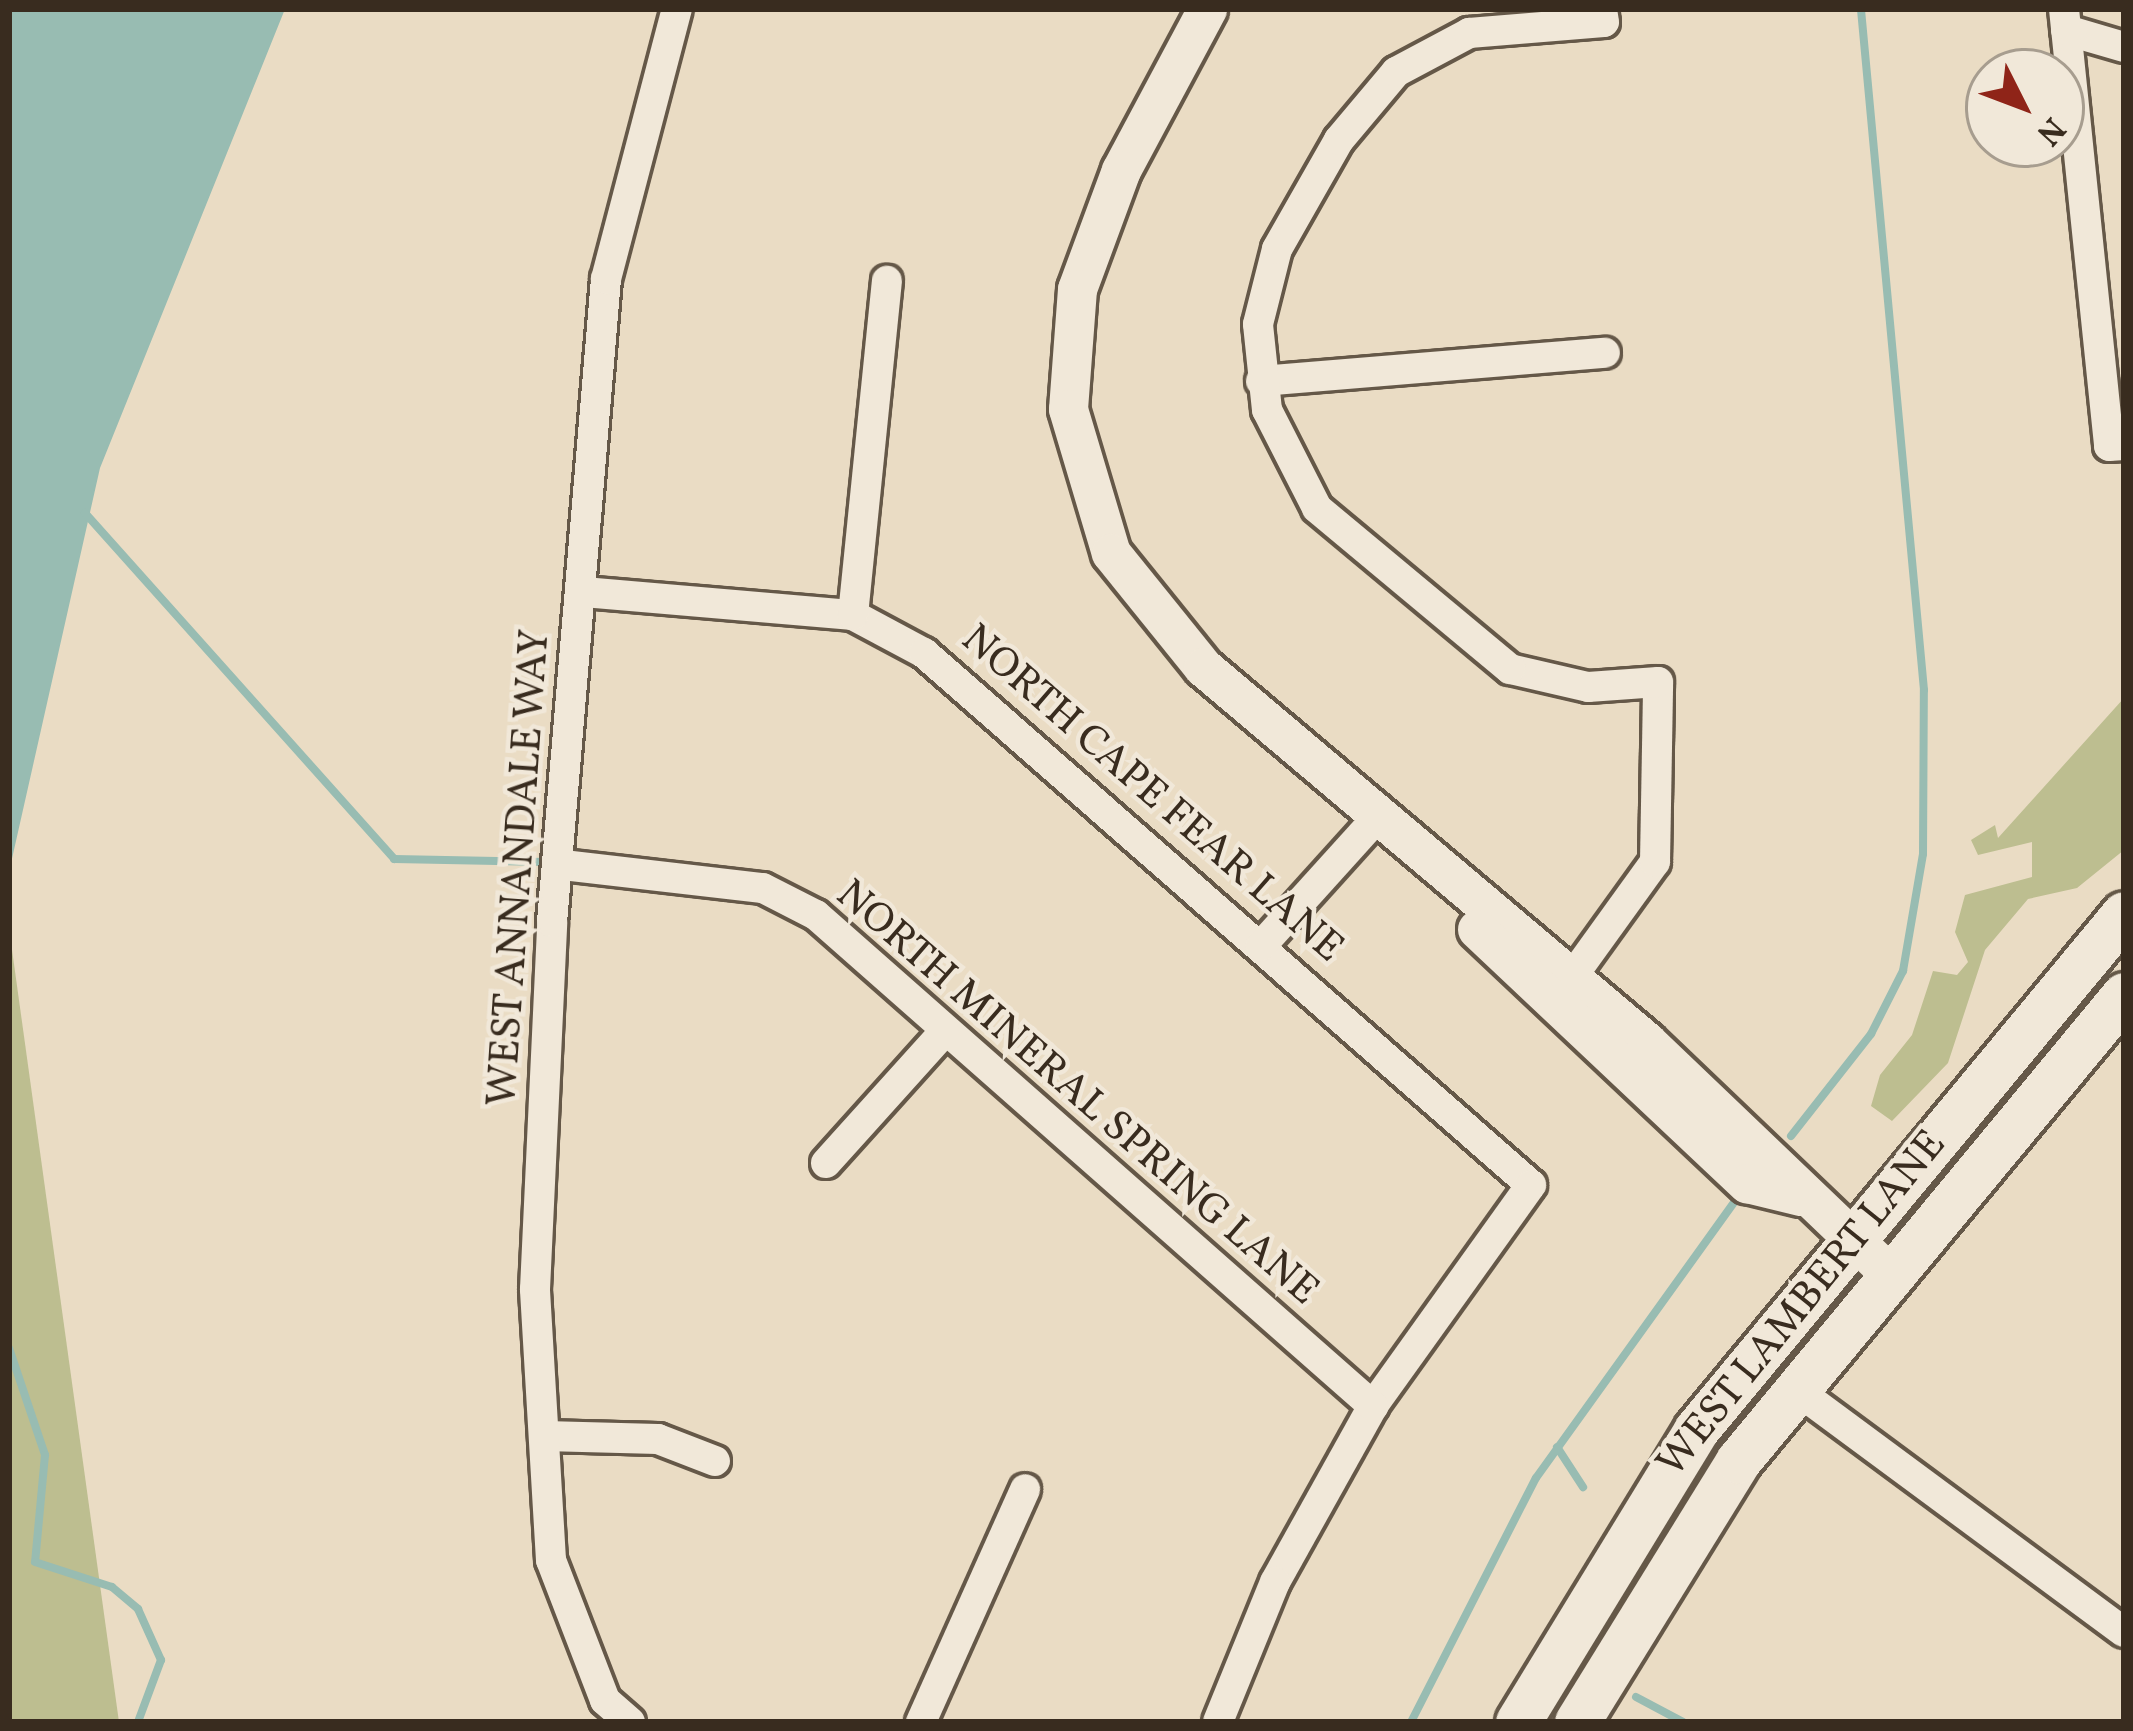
<!DOCTYPE html>
<html>
<head>
<meta charset="utf-8">
<style>
	body { margin:0 }
	#map { position:relative; width:2133px; height:1731px; overflow:hidden; background:#eadcc4; font-family:Vollkorn,serif }
	div>[style] { position:absolute }
	.green>* { inset:0; background:#bdbe90 }
	.water>* { inset:0; background:#98bcb2 }
	.stream>* { height:8px; margin:-4px; padding:0 4px; transform-origin:4px; border-radius:4px; background:#98bcb2 }
	.roads { filter:drop-shadow(3px 0 #655848) drop-shadow(-3px 0 #655848) drop-shadow(0 3px #655848) drop-shadow(0 -3px #655848) }
	.minor>* { height:30px; margin:-15px; padding:0 15px; transform-origin:15px; border-radius:15px; background:#f1e8d9 }
	.tertiary>* { height:39px; margin:-19.5px; padding:0 19.5px; transform-origin:19.5px; border-radius:19.5px; background:#f1e8d9 }
	.secondary>* { height:45px; margin:-22.5px; padding:0 22.5px; transform-origin:22.5px; border-radius:22.5px; background:#f1e8d9 }
	span { translate:-50% -50%; white-space:nowrap; text-align:center; line-height:1.15; -webkit-text-stroke:9px #f1e8d9; paint-order:stroke }
	.street-label { font-size:42px; color:#392c1f }
	.frame { position:absolute; inset:0; border:12px solid #392c1f; pointer-events:none }
	.north { position:absolute; left:1965px; top:48px; width:120px; height:120px; box-sizing:border-box; background:#f1e8d9; border:3px solid #a79d8f; border-radius:50%; rotate:132deg; font-size:33px; font-weight:700; line-height:48px; text-align:center; color:#392c1f }
	.north::after { content:''; display:block; margin:auto; width:42px; height:54px; background:#8f2418; clip-path:polygon(50% 0,100% 100%,50% 72%,0 100%) }
</style>
</head>
<body>
<div id="map">
	<div class="green">
		<i style="clip-path:polygon(2124px 698px,2124px 850px,2077px 888px,2028px 899px,1985px 950px,1948px 1063px,1892px 1121px,1871px 1106px,1880px 1075px,1912px 1035px,1933px 971px,1957px 975px,1968px 962px,1955px 932px,1965px 895px,2032px 877px,2032px 842px,1978px 855px,1971px 840px,1995px 825px,1998px 838px)"></i>
		<i style="clip-path:polygon(9px 928px,119px 1722px,9px 1722px)"></i>
	</div>
	<div class="water">
		<i style="clip-path:polygon(9px 9px,285px 9px,100px 468px,9px 872px)"></i>
	</div>
	<div class="stream">
		<i style="left:85px;top:513px;width:464px;rotate:48.2deg"></i>
		<i style="left:394px;top:859px;width:152px;rotate:1.1deg"></i>
		<i style="left:1791px;top:1136px;width:130px;rotate:-51.9deg"></i>
		<i style="left:1871px;top:1034px;width:71px;rotate:-63.1deg"></i>
		<i style="left:1903px;top:971px;width:119px;rotate:-80.3deg"></i>
		<i style="left:1923px;top:854px;width:164px;rotate:-89.7deg"></i>
		<i style="left:1924px;top:690px;width:684px;rotate:-95.29deg"></i>
		<i style="left:9px;top:1348px;width:113px;rotate:71.4deg"></i>
		<i style="left:45px;top:1455px;width:107px;rotate:95.3deg"></i>
		<i style="left:35px;top:1562px;width:81px;rotate:18deg"></i>
		<i style="left:112px;top:1587px;width:34px;rotate:40deg"></i>
		<i style="left:138px;top:1609px;width:56px;rotate:65.7deg"></i>
		<i style="left:161px;top:1660px;width:66px;rotate:110.4deg"></i>
		<i style="left:1557px;top:1447px;width:48px;rotate:57deg"></i>
		<i style="left:1636px;top:1697px;width:53px;rotate:28deg"></i>
		<i style="left:1411px;top:1722px;width:274px;rotate:-62.9deg"></i>
		<i style="left:1536px;top:1478px;width:340px;rotate:-54.3deg"></i>
	</div>
	<div class="roads">
		<div class="minor">
			<i style="left:2064px;top:9px;width:439px;rotate:84.1deg"></i>
			<i style="left:2109px;top:446px;width:15px;rotate:-4deg"></i>
			<i style="left:2066px;top:30px;width:60px;rotate:16.3deg"></i>
			<i style="left:1261px;top:381px;width:345px;rotate:-4.7deg"></i>
			<i style="left:584px;top:592px;width:270px;rotate:4.9deg"></i>
			<i style="left:853px;top:615px;width:81px;rotate:28.2deg"></i>
			<i style="left:924px;top:653px;width:807px;rotate:41.23deg"></i>
			<i style="left:1531px;top:1185px;width:272px;rotate:125.6deg"></i>
			<i style="left:1373px;top:1406px;width:201px;rotate:119.1deg"></i>
			<i style="left:1275px;top:1582px;width:151px;rotate:112.2deg"></i>
			<i style="left:853px;top:615px;width:336px;rotate:-84.2deg"></i>
			<i style="left:563px;top:865px;width:201px;rotate:6.6deg"></i>
			<i style="left:763px;top:888px;width:59px;rotate:27deg"></i>
			<i style="left:816px;top:915px;width:743px;rotate:41.4deg"></i>
			<i style="left:1261px;top:946px;width:170px;rotate:-47.9deg"></i>
			<i style="left:1559px;top:995px;width:164px;rotate:-54.2deg"></i>
			<i style="left:1655px;top:862px;width:180px;rotate:-89deg"></i>
			<i style="left:1658px;top:682px;width:70px;rotate:175.9deg"></i>
			<i style="left:1588px;top:687px;width:80px;rotate:-167deg"></i>
			<i style="left:1510px;top:669px;width:251px;rotate:-140.2deg"></i>
			<i style="left:1317px;top:508px;width:110px;rotate:-117deg"></i>
			<i style="left:1267px;top:410px;width:86px;rotate:-96deg"></i>
			<i style="left:1258px;top:324px;width:77px;rotate:-75.8deg"></i>
			<i style="left:1277px;top:249px;width:125px;rotate:-60.4deg"></i>
			<i style="left:1339px;top:140px;width:89px;rotate:-50deg"></i>
			<i style="left:1396px;top:72px;width:83px;rotate:-28.1deg"></i>
			<i style="left:1469px;top:33px;width:135px;rotate:-4.7deg"></i>
			<i style="left:1604px;top:22px;width:13px;rotate:-99deg"></i>
			<i style="left:826px;top:1163px;width:176px;rotate:-48deg"></i>
			<i style="left:1794px;top:1388px;width:410px;rotate:36.5deg"></i>
			<i style="left:545px;top:1436px;width:113px;rotate:1.5deg"></i>
			<i style="left:658px;top:1439px;width:61px;rotate:21.1deg"></i>
			<i style="left:630px;top:1722px;width:33px;rotate:-139deg"></i>
			<i style="left:605px;top:1700px;width:150px;rotate:-111.1deg"></i>
			<i style="left:551px;top:1560px;width:271px;rotate:-93.4deg"></i>
			<i style="left:535px;top:1289px;width:367px;rotate:-87.3deg"></i>
			<i style="left:552px;top:922px;width:645px;rotate:-85.2deg"></i>
			<i style="left:606px;top:279px;width:279px;rotate:-75.3deg"></i>
			<i style="left:921px;top:1722px;width:255px;rotate:-65.9deg"></i>
		</div>
		<div class="tertiary">
			<i style="left:1207px;top:9px;width:183px;rotate:118.1deg"></i>
			<i style="left:1121px;top:170px;width:127px;rotate:110.3deg"></i>
			<i style="left:1077px;top:289px;width:120px;rotate:94.3deg"></i>
			<i style="left:1068px;top:409px;width:150px;rotate:73.4deg"></i>
			<i style="left:1111px;top:553px;width:146px;rotate:51.1deg"></i>
			<i style="left:1203px;top:667px;width:580px;rotate:40.17deg"></i>
			<i style="left:1646px;top:1041px;width:336px;rotate:43.7deg"></i>
			<i style="left:1477px;top:929px;width:371px;rotate:43.3deg"></i>
			<i style="left:1747px;top:1183px;width:55px;rotate:13.8deg"></i>
		</div>
		<div class="secondary">
			<i style="left:1518px;top:1722px;width:342px;rotate:-58.6deg"></i>
			<i style="left:1696px;top:1430px;width:670px;rotate:-50.33deg"></i>
			<i style="left:1577px;top:1722px;width:307px;rotate:-58.3deg"></i>
			<i style="left:1738px;top:1461px;width:605px;rotate:-50.36deg"></i>
		</div>
	</div>
	<div class="street-label">
		<span style="left:1151px;top:795px;rotate:41deg">NORTH CAPE FEAR LANE</span>
		<span style="left:521px;top:868px;rotate:-86deg">WEST ANNANDALE WAY</span>
		<span style="left:1076px;top:1094px;rotate:41deg">NORTH MINERAL SPRING LANE</span>
		<span style="left:1803px;top:1305px;rotate:-51deg">WEST LAMBERT LANE</span>
	</div>
	<div class="frame"></div>
	<div class="north">N</div>
</div>
</body>
</html>
